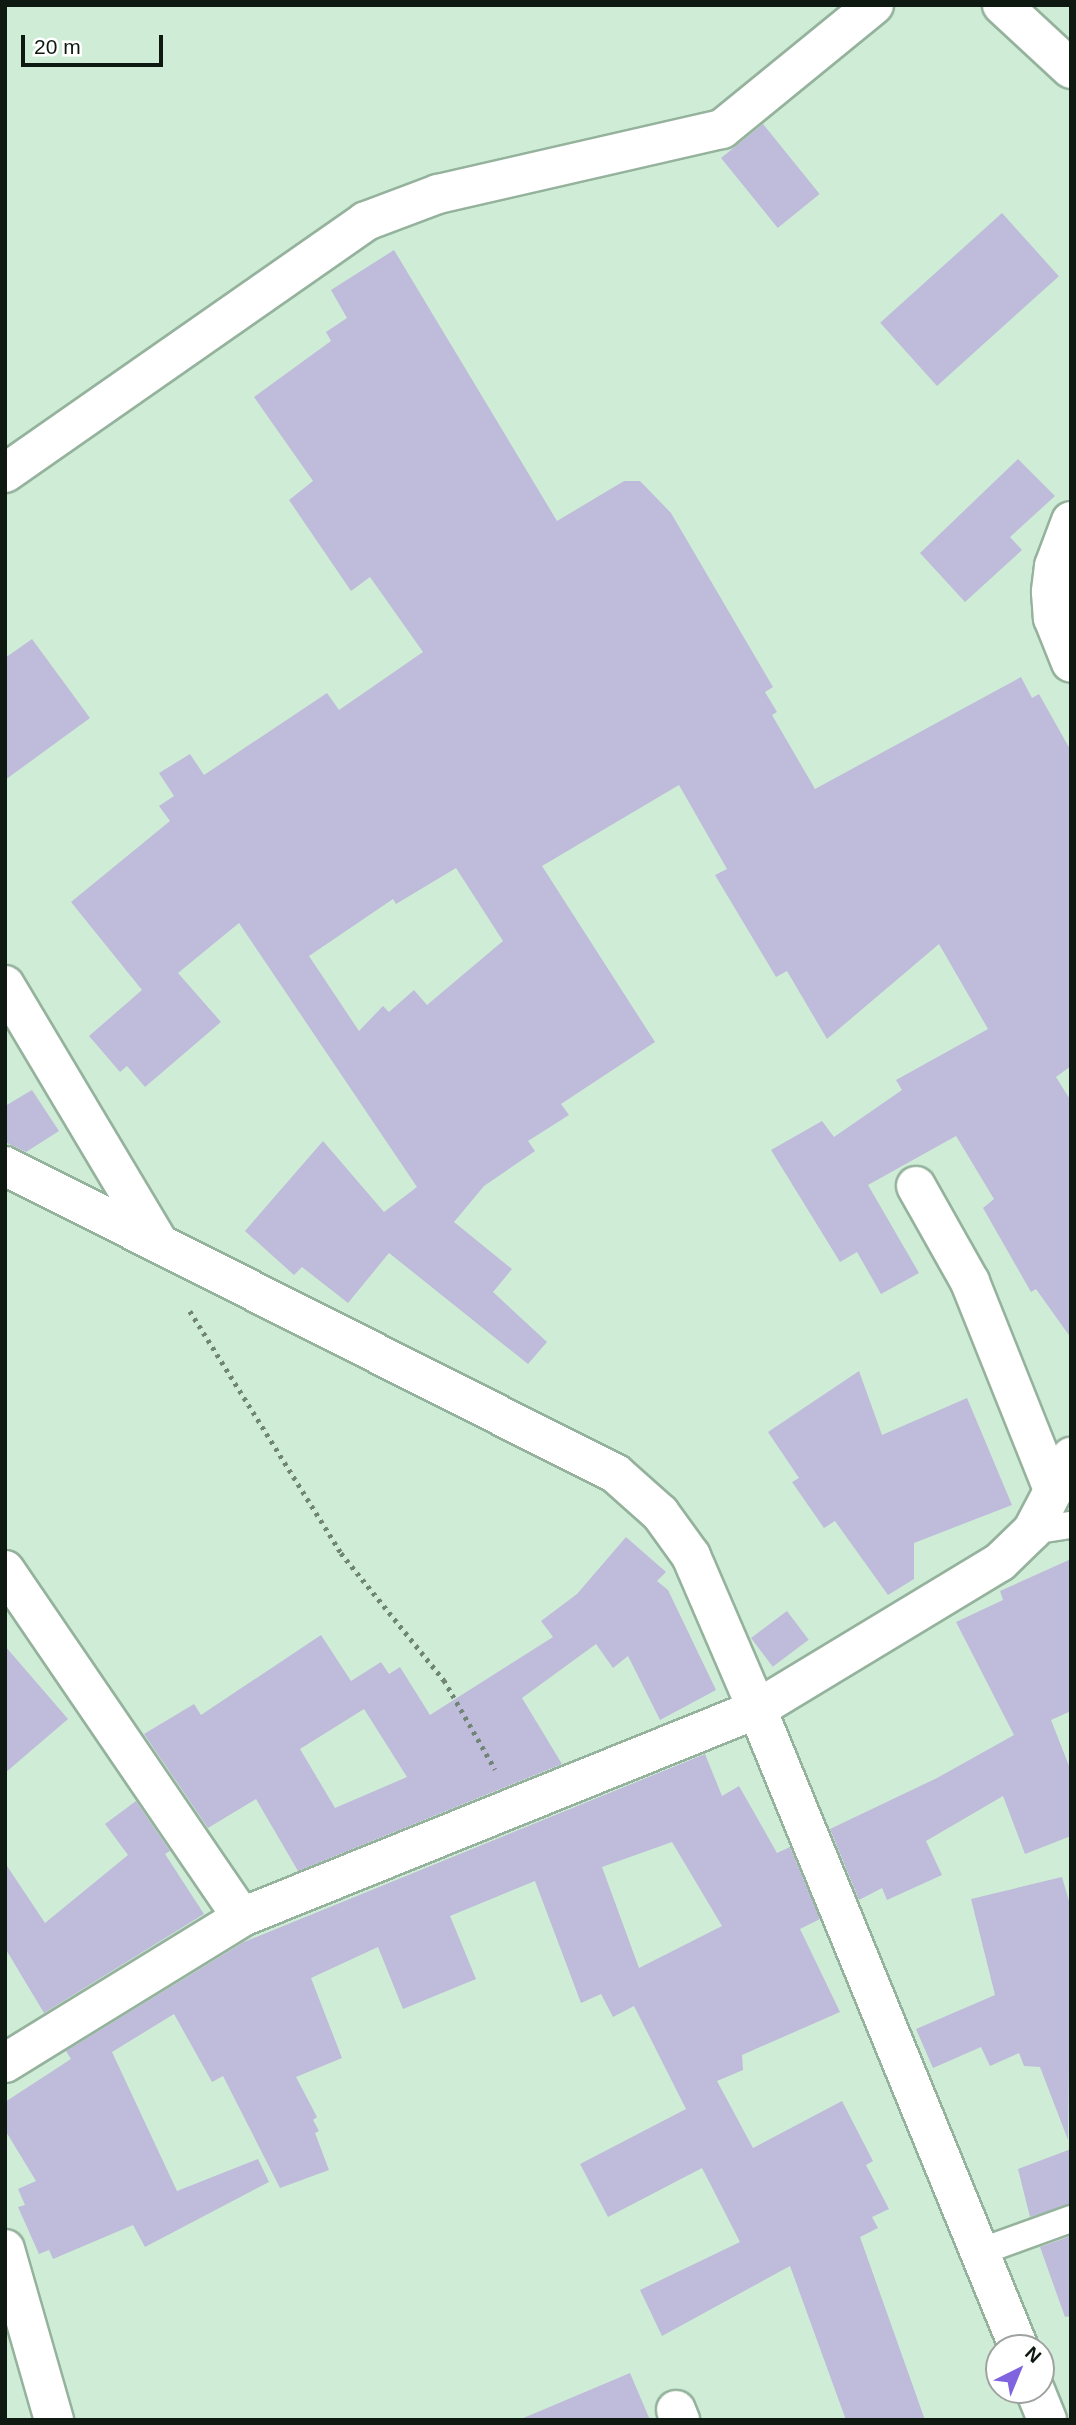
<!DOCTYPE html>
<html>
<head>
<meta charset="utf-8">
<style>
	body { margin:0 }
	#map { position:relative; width:1076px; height:2425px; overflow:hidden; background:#cfedd6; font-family:Helvetica,sans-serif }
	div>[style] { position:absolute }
	.building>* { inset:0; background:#bfbbda; transform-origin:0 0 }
	.path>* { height:4.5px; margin-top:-2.25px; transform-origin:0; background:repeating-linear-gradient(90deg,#708575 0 3.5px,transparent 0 8.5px) }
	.roads { filter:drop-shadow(2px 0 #95b29d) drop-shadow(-2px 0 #95b29d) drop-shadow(0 2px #95b29d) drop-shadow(0 -2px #95b29d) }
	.lane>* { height:26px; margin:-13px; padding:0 13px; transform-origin:13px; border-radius:13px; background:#fff }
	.street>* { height:38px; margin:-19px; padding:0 19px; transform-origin:19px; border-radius:19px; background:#fff }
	span { translate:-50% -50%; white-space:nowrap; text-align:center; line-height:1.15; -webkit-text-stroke:6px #fff; paint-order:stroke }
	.frame { position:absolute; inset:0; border:7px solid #0e1911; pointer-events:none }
	.north { position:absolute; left:985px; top:2334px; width:70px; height:70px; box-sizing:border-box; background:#fff; border:2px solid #9fa3a0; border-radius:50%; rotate:43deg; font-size:19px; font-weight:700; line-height:28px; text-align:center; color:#0e1911 }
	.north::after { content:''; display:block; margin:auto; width:24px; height:32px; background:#8063df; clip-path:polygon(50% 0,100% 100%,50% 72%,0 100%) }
	.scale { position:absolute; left:21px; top:35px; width:142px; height:32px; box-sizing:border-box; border:4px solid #0e1911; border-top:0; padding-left:9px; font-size:21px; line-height:24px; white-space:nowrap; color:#0e1911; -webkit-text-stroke:5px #fff; paint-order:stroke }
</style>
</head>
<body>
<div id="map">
	<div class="building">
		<i style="left:763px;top:124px;width:90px;height:54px;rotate:51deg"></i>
		<i style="left:1002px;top:213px;width:85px;height:164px;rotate:48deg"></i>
		<i style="clip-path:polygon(evenodd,394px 250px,557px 521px,624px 481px,640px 481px,671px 513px,773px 687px,765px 692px,777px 712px,772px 715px,815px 789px,1021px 677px,1032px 698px,1039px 694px,1071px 751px,1071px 1066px,1056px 1077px,1071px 1101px,1071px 1338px,1036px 1289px,1031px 1292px,983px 1208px,994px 1199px,956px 1136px,868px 1185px,919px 1273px,881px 1294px,857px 1252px,840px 1262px,771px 1150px,822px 1121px,834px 1137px,902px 1090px,896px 1080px,988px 1029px,939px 944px,827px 1039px,787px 971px,776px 977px,715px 875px,727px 869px,679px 785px,542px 866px,655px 1042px,561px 1104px,569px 1115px,528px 1141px,535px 1151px,484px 1186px,454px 1222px,512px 1269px,493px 1292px,547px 1342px,528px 1364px,389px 1253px,348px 1303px,302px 1267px,294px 1275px,245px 1231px,323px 1141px,384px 1212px,417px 1187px,239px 923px,178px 973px,221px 1022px,145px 1087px,127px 1066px,120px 1072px,89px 1036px,142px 990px,71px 902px,170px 821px,159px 806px,174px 796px,159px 773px,190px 754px,204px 775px,327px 693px,339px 710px,423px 652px,370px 577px,351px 591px,289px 500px,313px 481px,254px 397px,331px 341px,326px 332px,347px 318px,331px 290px,394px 250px,456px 868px,503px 941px,427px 1005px,414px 990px,389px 1012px,383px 1006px,359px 1031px,309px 956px,393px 899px,396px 904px,456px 868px)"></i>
		<i style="clip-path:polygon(1018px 459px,1055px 496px,1010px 537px,1022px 550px,965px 602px,920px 553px)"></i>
		<i style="clip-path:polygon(32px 639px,90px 718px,5px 780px,5px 658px)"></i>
		<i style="clip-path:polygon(32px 1090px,59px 1131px,26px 1152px,5px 1142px,5px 1106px)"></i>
		<i style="clip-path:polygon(859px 1371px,882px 1435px,967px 1398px,1012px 1505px,914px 1543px,914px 1579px,888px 1595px,835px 1521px,824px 1528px,792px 1482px,799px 1478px,768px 1432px)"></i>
		<i style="clip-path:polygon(evenodd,626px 1537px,666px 1572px,657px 1581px,668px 1590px,716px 1690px,660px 1720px,628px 1656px,613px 1668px,596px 1644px,522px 1698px,562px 1764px,298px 1871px,256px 1799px,208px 1828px,144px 1734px,194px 1704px,201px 1715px,321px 1635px,351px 1681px,381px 1662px,389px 1674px,400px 1667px,430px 1715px,553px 1637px,541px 1621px,577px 1594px,626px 1537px,364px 1709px,407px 1777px,335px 1808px,300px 1749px,364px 1709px)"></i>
		<i style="clip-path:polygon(1071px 1559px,1071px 1711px,1051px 1720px,1071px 1771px,1071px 1836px,1025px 1854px,1003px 1796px,926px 1841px,942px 1875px,887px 1900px,882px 1888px,859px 1900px,830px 1829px,937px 1778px,1014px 1735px,956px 1622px,1003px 1600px,1000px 1591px)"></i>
		<i style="left:787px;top:1611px;width:36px;height:45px;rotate:53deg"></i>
		<i style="clip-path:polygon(5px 1646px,68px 1719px,5px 1773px)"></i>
		<i style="clip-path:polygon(evenodd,705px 1754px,722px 1796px,739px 1786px,777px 1853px,790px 1847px,820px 1919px,800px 1929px,840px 2012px,742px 2055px,743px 2070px,717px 2081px,753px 2148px,842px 2101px,873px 2161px,866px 2165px,889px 2209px,872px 2217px,878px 2228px,860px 2237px,925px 2420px,846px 2420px,790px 2266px,662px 2336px,640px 2290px,740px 2242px,702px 2168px,608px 2217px,580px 2164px,686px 2109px,634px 2006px,613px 2017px,601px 1994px,581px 2003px,535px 1881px,450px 1916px,476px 1979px,403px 2009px,378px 1947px,311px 1978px,342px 2058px,296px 2077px,317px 2117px,313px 2120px,319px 2131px,315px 2133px,329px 2170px,280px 2188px,223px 2076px,212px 2082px,174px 2014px,112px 2052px,177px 2191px,258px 2159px,269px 2182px,145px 2247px,133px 2225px,53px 2259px,49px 2250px,39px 2254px,18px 2207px,25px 2205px,18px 2189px,36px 2181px,5px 2130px,5px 2102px,71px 2059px,66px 2051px,244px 1942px,705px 1754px,672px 1842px,722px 1926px,639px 1968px,602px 1867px,672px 1842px)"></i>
		<i style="clip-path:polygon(136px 1801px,170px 1851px,165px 1854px,204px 1914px,44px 2013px,5px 1948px,5px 1863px,45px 1923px,128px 1855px,105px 1824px)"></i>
		<i style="clip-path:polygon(1062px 1877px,1071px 1908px,1068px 2140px,1040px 2067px,1024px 2066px,1019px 2053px,990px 2066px,981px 2047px,933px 2068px,916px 2029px,995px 1995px,971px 1899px)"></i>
		<i style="clip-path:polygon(1071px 2149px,1071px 2204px,1030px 2217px,1018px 2169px)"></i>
		<i style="clip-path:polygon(1071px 2236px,1071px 2316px,1065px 2317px,1040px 2247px)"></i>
		<i style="clip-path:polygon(630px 2373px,650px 2420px,521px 2420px,521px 2419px)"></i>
	</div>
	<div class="path">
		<i style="left:190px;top:1311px;width:285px;rotate:58deg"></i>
		<i style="left:341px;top:1553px;width:164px;rotate:51deg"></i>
		<i style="left:444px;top:1680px;width:103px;rotate:60.2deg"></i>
	</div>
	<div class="roads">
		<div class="lane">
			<i style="left:1032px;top:1531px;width:39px;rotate:-9deg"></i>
			<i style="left:982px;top:2251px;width:95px;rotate:-19.8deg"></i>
		</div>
		<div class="street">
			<i style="left:1002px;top:5px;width:94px;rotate:42.8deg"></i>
			<i style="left:5px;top:473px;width:440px;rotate:-34.9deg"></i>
			<i style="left:366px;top:221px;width:77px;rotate:-20.6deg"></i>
			<i style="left:438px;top:194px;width:291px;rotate:-12.9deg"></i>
			<i style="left:722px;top:129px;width:196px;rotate:-39.2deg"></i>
			<i style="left:1071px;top:521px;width:48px;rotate:110.7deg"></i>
			<i style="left:1054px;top:566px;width:26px;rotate:97deg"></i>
			<i style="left:1051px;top:592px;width:26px;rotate:86deg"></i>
			<i style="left:1053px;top:618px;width:48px;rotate:68.2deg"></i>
			<i style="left:5px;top:985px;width:300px;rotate:59.2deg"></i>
			<i style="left:5px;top:1166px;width:684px;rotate:26.75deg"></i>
			<i style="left:616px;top:1474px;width:59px;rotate:41.6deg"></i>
			<i style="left:660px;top:1513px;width:53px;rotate:54.2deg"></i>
			<i style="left:691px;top:1556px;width:167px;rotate:66.7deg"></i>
			<i style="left:757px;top:1709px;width:691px;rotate:67.71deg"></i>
			<i style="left:916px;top:1186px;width:110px;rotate:60.6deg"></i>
			<i style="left:970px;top:1282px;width:224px;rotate:68.2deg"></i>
			<i style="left:5px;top:1570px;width:420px;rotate:55.7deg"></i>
			<i style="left:5px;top:2063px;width:278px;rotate:-31.6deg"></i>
			<i style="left:242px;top:1917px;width:555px;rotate:-21.99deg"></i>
			<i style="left:757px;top:1709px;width:284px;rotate:-31.2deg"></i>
			<i style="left:1000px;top:1562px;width:45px;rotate:-44.1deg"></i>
			<i style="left:1032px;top:1531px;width:84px;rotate:-62.2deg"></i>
			<i style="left:5px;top:2249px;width:178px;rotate:74deg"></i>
			<i style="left:1035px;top:2390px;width:32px;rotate:68deg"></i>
			<i style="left:676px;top:2410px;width:11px;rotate:68deg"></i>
		</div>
	</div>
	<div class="frame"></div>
	<div class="north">N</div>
	<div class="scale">20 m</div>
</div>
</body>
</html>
